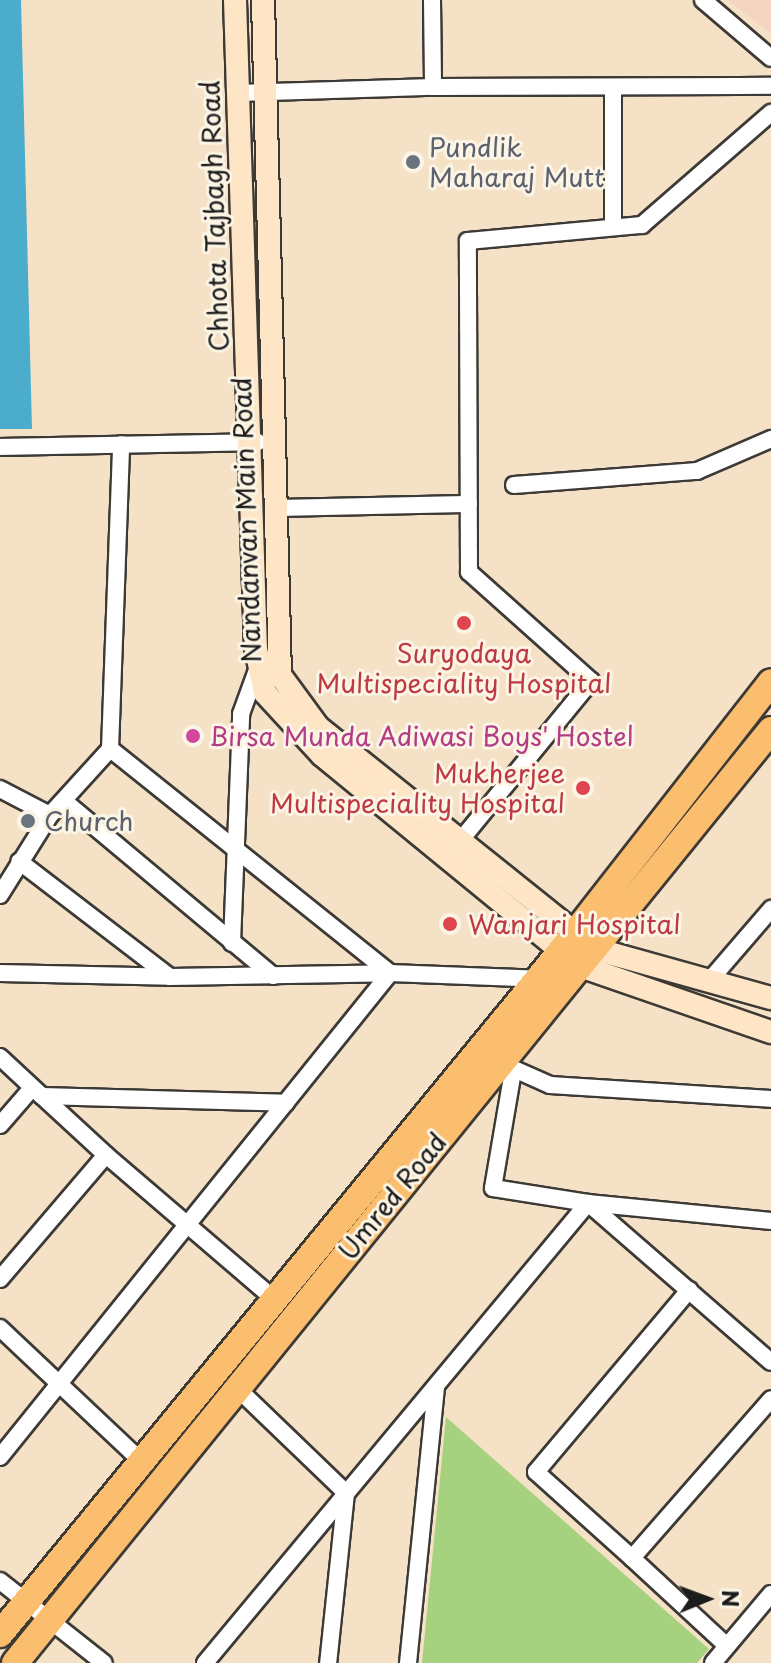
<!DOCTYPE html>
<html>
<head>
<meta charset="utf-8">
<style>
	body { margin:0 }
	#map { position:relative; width:771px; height:1663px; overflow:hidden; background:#f5e1c6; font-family:"Playpen Sans",sans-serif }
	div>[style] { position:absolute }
	.built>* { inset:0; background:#f5d3c1 }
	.green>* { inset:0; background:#a6d27f }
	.water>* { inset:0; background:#4caccb }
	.roads { filter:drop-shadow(2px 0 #3d3a36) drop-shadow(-2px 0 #3d3a36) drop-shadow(0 2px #3d3a36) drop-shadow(0 -2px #3d3a36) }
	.street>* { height:16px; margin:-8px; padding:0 8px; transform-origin:8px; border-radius:8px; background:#fff }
	.secondary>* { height:22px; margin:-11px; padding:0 11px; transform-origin:11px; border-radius:11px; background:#fde5c5 }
	.primary>* { height:26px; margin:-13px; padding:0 13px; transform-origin:13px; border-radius:13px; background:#fbbd6e }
	.dots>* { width:22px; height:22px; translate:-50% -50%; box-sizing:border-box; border:4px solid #fcf5e5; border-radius:50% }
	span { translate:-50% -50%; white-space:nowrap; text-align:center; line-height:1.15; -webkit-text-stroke:6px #fcf5e5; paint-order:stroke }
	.worship-label { font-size:26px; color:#5b616d }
	.left { translate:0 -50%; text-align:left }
	.street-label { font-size:26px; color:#1c1c1c }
	.health-label { font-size:26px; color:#be3a42 }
	.right { translate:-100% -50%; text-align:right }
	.hotel-label { font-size:26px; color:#b23c85 }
	.north { position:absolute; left:667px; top:1559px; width:80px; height:80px; -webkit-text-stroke:6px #fcf5e5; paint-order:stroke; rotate:89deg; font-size:22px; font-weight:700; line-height:32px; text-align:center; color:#1c1c1c }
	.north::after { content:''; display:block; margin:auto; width:28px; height:36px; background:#1c1c1c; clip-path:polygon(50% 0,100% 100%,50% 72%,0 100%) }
</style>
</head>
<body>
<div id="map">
	<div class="built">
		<i style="clip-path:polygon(728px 0,771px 0,771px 34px)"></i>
	</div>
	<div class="green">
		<i style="clip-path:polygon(446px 1417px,709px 1649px,697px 1663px,422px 1663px)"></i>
	</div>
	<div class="water">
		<i style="clip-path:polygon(0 0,21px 0,32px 429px,0 429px)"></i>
	</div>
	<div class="roads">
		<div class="street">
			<i style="left:432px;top:0;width:87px;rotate:89.3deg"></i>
			<i style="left:433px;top:87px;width:338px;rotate:-0.2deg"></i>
			<i style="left:703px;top:0;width:89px;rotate:40.5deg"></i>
			<i style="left:613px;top:89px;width:138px;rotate:90deg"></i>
			<i style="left:238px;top:93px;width:195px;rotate:-1.8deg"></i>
			<i style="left:0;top:447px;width:258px;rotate:-1.1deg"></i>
			<i style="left:514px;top:485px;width:184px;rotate:-4.4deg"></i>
			<i style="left:697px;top:471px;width:81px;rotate:-23.4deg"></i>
			<i style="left:273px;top:508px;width:196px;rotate:-1.2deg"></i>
			<i style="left:0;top:789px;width:56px;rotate:27.5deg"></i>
			<i style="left:64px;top:801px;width:273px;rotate:39.9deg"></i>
			<i style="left:460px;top:841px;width:207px;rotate:-50.7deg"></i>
			<i style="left:591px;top:681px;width:164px;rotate:-138.2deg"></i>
			<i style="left:469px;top:572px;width:331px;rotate:-90.2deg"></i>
			<i style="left:468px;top:241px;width:175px;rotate:-5.3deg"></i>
			<i style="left:642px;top:225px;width:171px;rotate:-41deg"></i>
			<i style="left:0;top:895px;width:94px;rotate:-58deg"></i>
			<i style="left:50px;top:815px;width:89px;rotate:-47.7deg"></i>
			<i style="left:232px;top:943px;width:229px;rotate:-87.7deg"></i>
			<i style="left:241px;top:714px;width:47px;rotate:-70deg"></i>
			<i style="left:0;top:973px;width:170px;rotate:1.3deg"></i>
			<i style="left:170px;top:977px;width:190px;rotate:-142.5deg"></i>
			<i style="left:170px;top:977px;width:220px;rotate:-1deg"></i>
			<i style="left:390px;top:973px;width:155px;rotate:2.2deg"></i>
			<i style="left:710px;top:980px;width:94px;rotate:-49.3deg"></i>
			<i style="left:0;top:1057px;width:57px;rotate:42.9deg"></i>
			<i style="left:42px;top:1096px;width:244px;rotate:1.6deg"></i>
			<i style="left:505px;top:1065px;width:49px;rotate:24deg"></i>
			<i style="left:550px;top:1085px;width:221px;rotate:3.6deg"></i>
			<i style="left:0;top:1125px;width:49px;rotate:-49.1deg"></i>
			<i style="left:106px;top:1155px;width:220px;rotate:40.6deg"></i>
			<i style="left:588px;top:1203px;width:242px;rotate:41deg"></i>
			<i style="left:588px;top:1203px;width:184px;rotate:5.6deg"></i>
			<i style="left:0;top:1279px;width:163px;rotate:-49.5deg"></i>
			<i style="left:106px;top:1155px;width:87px;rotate:-137.3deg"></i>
			<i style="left:0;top:1328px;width:195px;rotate:43.3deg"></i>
			<i style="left:237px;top:1388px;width:151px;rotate:43.9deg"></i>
			<i style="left:346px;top:1493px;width:171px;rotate:96deg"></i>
			<i style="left:0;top:1457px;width:622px;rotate:-51.14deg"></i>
			<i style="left:390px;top:973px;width:359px;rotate:-141.3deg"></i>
			<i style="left:110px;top:749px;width:305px;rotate:-87.9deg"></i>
			<i style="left:632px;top:1558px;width:129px;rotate:-138.1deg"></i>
			<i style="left:536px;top:1472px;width:238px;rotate:-49.9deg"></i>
			<i style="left:0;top:1581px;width:132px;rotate:38.3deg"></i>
			<i style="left:727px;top:1646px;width:129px;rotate:-137.2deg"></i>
			<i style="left:632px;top:1558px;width:211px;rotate:-48.8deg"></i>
			<i style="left:205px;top:1663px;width:599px;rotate:-50.22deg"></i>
			<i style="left:588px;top:1203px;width:96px;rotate:-171deg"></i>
			<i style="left:493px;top:1188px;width:119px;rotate:-80.3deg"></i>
			<i style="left:408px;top:1663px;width:278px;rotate:-84.2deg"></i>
			<i style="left:713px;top:1663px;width:90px;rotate:-50deg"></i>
		</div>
		<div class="secondary">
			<i style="left:235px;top:0;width:649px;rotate:88.15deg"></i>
			<i style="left:256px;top:649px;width:45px;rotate:78.4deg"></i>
			<i style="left:265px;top:693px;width:84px;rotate:47.4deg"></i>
			<i style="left:322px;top:755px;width:333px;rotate:39.3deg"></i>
			<i style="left:580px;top:966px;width:202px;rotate:19.1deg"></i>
			<i style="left:263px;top:0;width:675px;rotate:88.56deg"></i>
			<i style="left:280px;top:675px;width:64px;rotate:53.8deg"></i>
			<i style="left:318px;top:727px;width:355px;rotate:38.7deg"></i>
			<i style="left:595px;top:949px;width:183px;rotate:15.6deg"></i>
		</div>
		<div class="primary">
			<i style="left:0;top:1634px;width:884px;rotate:-50.6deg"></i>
			<i style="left:561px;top:951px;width:341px;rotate:-52deg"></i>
			<i style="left:15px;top:1663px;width:1201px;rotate:-50.98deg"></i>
		</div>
	</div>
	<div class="dots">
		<i style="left:413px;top:162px;background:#6b7280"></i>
		<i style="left:464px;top:623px;background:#e0444e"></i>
		<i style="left:193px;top:736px;background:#d1479c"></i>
		<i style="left:583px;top:788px;background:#e0444e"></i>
		<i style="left:28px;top:821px;background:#6b7280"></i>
		<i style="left:450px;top:924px;background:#e0444e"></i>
	</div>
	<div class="worship-label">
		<span class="left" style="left:429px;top:162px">Pundlik<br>Maharaj Mutt</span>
		<span class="left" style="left:44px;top:821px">Church</span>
	</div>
	<div class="street-label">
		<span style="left:214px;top:216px;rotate:-92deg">Chhota Tajbagh Road</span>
		<span style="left:246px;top:520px;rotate:-92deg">Nandanvan Main Road</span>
		<span style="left:392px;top:1196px;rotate:-51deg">Umred Road</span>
	</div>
	<div class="health-label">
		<span style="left:464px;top:668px">Suryodaya<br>Multispeciality Hospital</span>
		<span class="right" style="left:565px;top:788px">Mukherjee<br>Multispeciality Hospital</span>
		<span class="left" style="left:468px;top:924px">Wanjari Hospital</span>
	</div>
	<div class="hotel-label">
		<span class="left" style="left:209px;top:736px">Birsa Munda Adiwasi Boys' Hostel</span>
	</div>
	<div class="north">N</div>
</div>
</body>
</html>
